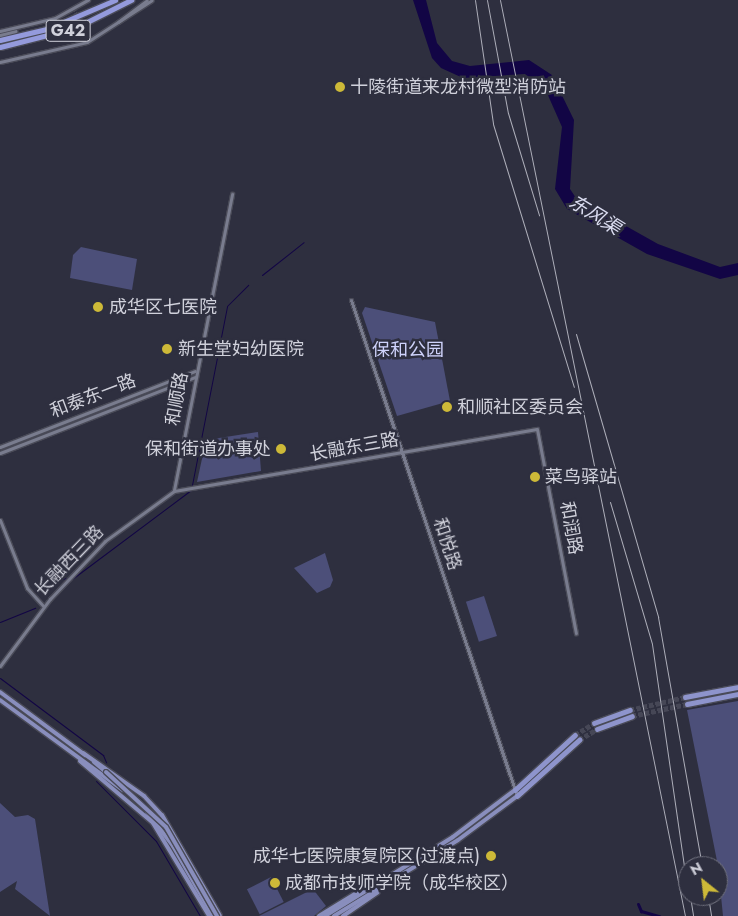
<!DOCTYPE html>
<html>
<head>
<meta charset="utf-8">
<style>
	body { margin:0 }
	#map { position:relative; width:738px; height:916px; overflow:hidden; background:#2e2f3f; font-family:Jost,"Noto Sans SC",sans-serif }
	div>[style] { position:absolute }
	.green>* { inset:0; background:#4c4f79; transform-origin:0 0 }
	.water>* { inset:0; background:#120545 }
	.stream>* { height:1px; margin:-0.5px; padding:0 0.5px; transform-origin:0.5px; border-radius:0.5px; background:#120545 }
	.canal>* { height:3px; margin:-1.5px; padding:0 1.5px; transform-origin:1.5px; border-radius:1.5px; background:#120545 }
	.tertiary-tunnel>* { height:3px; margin-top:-1.5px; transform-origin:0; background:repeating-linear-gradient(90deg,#464756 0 3px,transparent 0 4.5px) }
	.trunk-tunnel>* { height:4.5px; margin-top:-2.25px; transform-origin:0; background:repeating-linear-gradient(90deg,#464756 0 4.5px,transparent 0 6.5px) }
	.roads { filter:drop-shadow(1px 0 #4a4b58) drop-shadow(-1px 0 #4a4b58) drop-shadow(0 1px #4a4b58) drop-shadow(0 -1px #4a4b58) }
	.tertiary>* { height:3px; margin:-1.5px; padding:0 1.5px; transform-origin:1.5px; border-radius:1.5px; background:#797c8e }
	.primary>* { height:4px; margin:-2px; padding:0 2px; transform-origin:2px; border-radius:2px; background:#898ebd }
	.trunk>* { height:4.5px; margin:-2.25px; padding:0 2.25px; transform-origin:2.25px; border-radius:2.25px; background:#8e94cc }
	.motorway>* { height:5px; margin:-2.5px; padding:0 2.5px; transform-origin:2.5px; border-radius:2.5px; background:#949adc }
	.rail>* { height:1px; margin:-0.5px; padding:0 0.5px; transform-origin:0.5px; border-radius:0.5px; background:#aeafba }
	.bridges { filter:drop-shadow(1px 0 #4a4b58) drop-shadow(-1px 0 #4a4b58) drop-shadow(0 1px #4a4b58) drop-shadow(0 -1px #4a4b58) }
	.primary-bridge>* { height:4px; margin:-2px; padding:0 2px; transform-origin:2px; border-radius:2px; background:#898ebd }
	.dots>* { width:14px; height:14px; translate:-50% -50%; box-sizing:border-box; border:2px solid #2e2f3f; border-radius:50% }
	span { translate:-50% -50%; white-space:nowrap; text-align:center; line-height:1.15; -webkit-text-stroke:5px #2e2f3f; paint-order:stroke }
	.shield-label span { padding:1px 4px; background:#2e2f3f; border:1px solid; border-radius:4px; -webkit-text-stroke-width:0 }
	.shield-label { font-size:16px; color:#d0d1db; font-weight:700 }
	.poi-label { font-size:18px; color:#d0d1db }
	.left { translate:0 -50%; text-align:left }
	.right { translate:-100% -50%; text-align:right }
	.park-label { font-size:18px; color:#cfd3fb }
	.street-label { font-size:18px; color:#d0d1db }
	.water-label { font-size:19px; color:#dbddf1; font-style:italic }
	.north { position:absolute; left:678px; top:856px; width:50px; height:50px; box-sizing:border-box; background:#2e2f3f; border:1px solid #6f707d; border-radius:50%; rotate:331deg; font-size:14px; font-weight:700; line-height:20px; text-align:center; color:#d0d1db }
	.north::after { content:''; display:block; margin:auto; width:18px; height:22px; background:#cdb938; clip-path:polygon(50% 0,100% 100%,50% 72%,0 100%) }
</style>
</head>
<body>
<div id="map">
	<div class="green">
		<i style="clip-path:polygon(81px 247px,137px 259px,132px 290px,70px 278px,73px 255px)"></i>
		<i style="clip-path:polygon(365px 307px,435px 322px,450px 401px,397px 416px,362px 313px)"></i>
		<i style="clip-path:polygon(258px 432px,261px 471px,197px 482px,206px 440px)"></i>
		<i style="clip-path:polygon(325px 553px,333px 580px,330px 587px,317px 593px,294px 568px)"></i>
		<i style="left:484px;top:596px;width:42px;height:19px;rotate:72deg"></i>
		<i style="clip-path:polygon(738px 701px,738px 916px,723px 916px,718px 866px,687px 710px)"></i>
		<i style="clip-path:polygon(0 803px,15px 817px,28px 815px,35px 819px,50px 916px,15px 889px,17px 881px,0 892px)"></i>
		<i style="left:271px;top:877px;width:28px;height:27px;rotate:63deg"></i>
		<i style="clip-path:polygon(313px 889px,326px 906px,314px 916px,259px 916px)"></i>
	</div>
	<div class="water">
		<i style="clip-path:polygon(413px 0,426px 0,437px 43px,452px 61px,470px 66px,529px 60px,552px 75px,574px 120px,570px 189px,576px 198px,658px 244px,720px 267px,738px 263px,738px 275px,720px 279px,647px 254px,567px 209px,555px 189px,562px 127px,547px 93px,525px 74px,463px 78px,441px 68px,432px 58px)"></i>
	</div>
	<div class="stream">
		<i style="left:262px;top:275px;width:53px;rotate:-38.2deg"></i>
		<i style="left:72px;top:579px;width:149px;rotate:-36.8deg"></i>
		<i style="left:191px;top:490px;width:187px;rotate:-78.9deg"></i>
		<i style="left:227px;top:306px;width:30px;rotate:-45deg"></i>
		<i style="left:44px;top:596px;width:21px;rotate:-49deg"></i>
		<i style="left:58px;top:580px;width:9px;rotate:-13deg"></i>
		<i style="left:0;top:622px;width:38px;rotate:-22deg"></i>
		<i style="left:0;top:678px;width:129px;rotate:36.8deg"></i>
		<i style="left:103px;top:755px;width:8px;rotate:67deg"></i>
		<i style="left:96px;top:781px;width:85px;rotate:45deg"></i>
		<i style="left:156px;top:841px;width:87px;rotate:59.6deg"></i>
	</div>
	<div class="canal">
		<i style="left:638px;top:904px;width:8px;rotate:67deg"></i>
		<i style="left:641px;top:911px;width:19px;rotate:16deg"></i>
	</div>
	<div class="tertiary-tunnel">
		<i style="left:74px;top:8px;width:36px;rotate:69deg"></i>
	</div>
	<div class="trunk-tunnel">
		<i style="left:630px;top:710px;width:57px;rotate:-13.3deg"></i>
		<i style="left:632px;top:716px;width:56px;rotate:-12.3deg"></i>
		<i style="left:575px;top:735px;width:22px;rotate:-32deg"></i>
		<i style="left:579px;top:740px;width:21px;rotate:-31deg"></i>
	</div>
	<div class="roads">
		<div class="tertiary">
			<i style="left:118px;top:22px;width:36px;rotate:-37deg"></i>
			<i style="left:0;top:31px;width:57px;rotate:-13.3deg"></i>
			<i style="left:55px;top:18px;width:38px;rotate:-29deg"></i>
			<i style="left:0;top:35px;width:16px;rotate:-14deg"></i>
			<i style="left:0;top:62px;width:89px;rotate:-12.9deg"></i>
			<i style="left:87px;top:42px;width:77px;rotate:-32.9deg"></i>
			<i style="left:351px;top:300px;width:523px;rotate:71.5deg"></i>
			<i style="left:0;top:447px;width:209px;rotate:-21.3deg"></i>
			<i style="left:0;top:453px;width:209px;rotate:-21.3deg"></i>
			<i style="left:174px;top:490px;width:302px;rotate:-78.9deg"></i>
			<i style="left:0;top:520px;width:73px;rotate:68.3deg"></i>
			<i style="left:27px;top:588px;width:25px;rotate:48deg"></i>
			<i style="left:0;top:666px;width:84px;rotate:-53.3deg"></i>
			<i style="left:50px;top:599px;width:80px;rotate:-46.5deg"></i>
			<i style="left:105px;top:541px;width:85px;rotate:-35.9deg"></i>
			<i style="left:174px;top:491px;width:368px;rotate:-9.7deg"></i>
			<i style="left:537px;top:429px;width:208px;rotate:79.2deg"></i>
		</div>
		<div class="primary">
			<i style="left:0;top:692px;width:106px;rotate:36.5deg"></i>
			<i style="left:0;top:700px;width:152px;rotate:36.2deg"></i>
			<i style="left:83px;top:753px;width:75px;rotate:35.2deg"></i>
			<i style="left:144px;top:796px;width:26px;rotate:47deg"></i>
			<i style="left:162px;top:815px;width:116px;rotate:60.1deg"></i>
			<i style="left:80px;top:761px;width:96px;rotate:40.3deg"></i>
			<i style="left:153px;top:823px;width:109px;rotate:58.9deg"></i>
			<i style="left:94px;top:762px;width:16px;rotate:40deg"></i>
			<i style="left:147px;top:812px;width:43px;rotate:52.6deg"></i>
			<i style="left:173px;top:846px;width:81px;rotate:60.3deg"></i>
			<i style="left:319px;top:916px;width:46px;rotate:-31.6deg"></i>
			<i style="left:325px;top:916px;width:150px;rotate:-31.7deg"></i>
			<i style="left:453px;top:837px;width:78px;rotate:-37.2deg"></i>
			<i style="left:334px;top:916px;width:145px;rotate:-31.5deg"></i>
			<i style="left:458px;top:840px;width:74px;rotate:-36.7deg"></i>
			<i style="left:343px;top:916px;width:42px;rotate:-34.4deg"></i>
		</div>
		<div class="trunk">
			<i style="left:685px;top:697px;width:54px;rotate:-10.7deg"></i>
			<i style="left:687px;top:704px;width:52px;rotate:-11.1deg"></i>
			<i style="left:594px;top:723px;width:38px;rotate:-20deg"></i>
			<i style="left:597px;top:729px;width:37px;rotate:-20deg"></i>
			<i style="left:515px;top:790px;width:81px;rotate:-42.5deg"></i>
			<i style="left:517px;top:796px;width:84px;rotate:-42.1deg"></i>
		</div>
		<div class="motorway">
			<i style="left:0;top:40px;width:48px;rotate:-13.2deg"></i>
			<i style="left:47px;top:29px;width:74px;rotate:-23.1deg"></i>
			<i style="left:0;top:47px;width:77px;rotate:-14.2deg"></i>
			<i style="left:75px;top:28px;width:63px;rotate:-26.6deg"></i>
		</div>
	</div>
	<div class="rail">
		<i style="left:475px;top:0;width:125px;rotate:81.7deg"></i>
		<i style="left:493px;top:124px;width:275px;rotate:72.9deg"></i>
		<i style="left:487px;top:0;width:115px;rotate:79.5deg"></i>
		<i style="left:508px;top:113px;width:107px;rotate:73.1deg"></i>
		<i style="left:500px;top:0;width:934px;rotate:78.58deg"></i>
		<i style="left:576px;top:334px;width:295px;rotate:73.8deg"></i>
		<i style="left:658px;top:617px;width:253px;rotate:80deg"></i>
		<i style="left:610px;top:502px;width:148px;rotate:73.5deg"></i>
		<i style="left:652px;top:644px;width:252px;rotate:81.8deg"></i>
		<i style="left:690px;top:896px;width:20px;rotate:81deg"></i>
		<i style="left:708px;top:896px;width:20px;rotate:81deg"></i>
	</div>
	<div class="bridges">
		<div class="primary-bridge">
			<i style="left:106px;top:772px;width:81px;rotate:42.5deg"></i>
			<i style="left:166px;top:827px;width:103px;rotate:60.2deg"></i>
		</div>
	</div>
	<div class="dots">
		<i style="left:340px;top:87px;background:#cdb938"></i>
		<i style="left:98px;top:307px;background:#cdb938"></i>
		<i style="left:167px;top:349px;background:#cdb938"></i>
		<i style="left:447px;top:407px;background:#cdb938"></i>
		<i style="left:281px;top:449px;background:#cdb938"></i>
		<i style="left:535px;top:477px;background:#cdb938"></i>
		<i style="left:491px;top:856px;background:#cdb938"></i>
		<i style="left:275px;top:883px;background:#cdb938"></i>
	</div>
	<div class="shield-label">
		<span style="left:68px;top:31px">G42</span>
	</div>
	<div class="poi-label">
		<span class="left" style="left:350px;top:87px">十陵街道来龙村微型消防站</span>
		<span class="left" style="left:109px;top:307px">成华区七医院</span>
		<span class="left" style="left:178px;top:349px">新生堂妇幼医院</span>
		<span class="left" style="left:457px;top:407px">和顺社区委员会</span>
		<span class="right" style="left:271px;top:449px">保和街道办事处</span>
		<span class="left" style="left:545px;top:477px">菜鸟驿站</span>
		<span class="right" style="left:480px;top:856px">成华七医院康复院区(过渡点)</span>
		<span class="left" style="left:285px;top:883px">成都市技师学院（成华校区）</span>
	</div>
	<div class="park-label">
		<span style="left:408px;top:350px">保和公园</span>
	</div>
	<div class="street-label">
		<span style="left:93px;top:396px;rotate:-21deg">和泰东一路</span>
		<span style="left:177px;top:399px;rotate:-80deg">和顺路</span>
		<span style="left:354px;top:447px;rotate:-10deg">长融东三路</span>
		<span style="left:571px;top:528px;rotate:80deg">和润路</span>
		<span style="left:447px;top:544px;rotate:72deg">和悦路</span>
		<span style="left:69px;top:561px;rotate:-46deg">长融西三路</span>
	</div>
	<div class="water-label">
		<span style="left:595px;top:215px;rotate:32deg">东风渠</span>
	</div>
	<div class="north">N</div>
</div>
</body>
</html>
